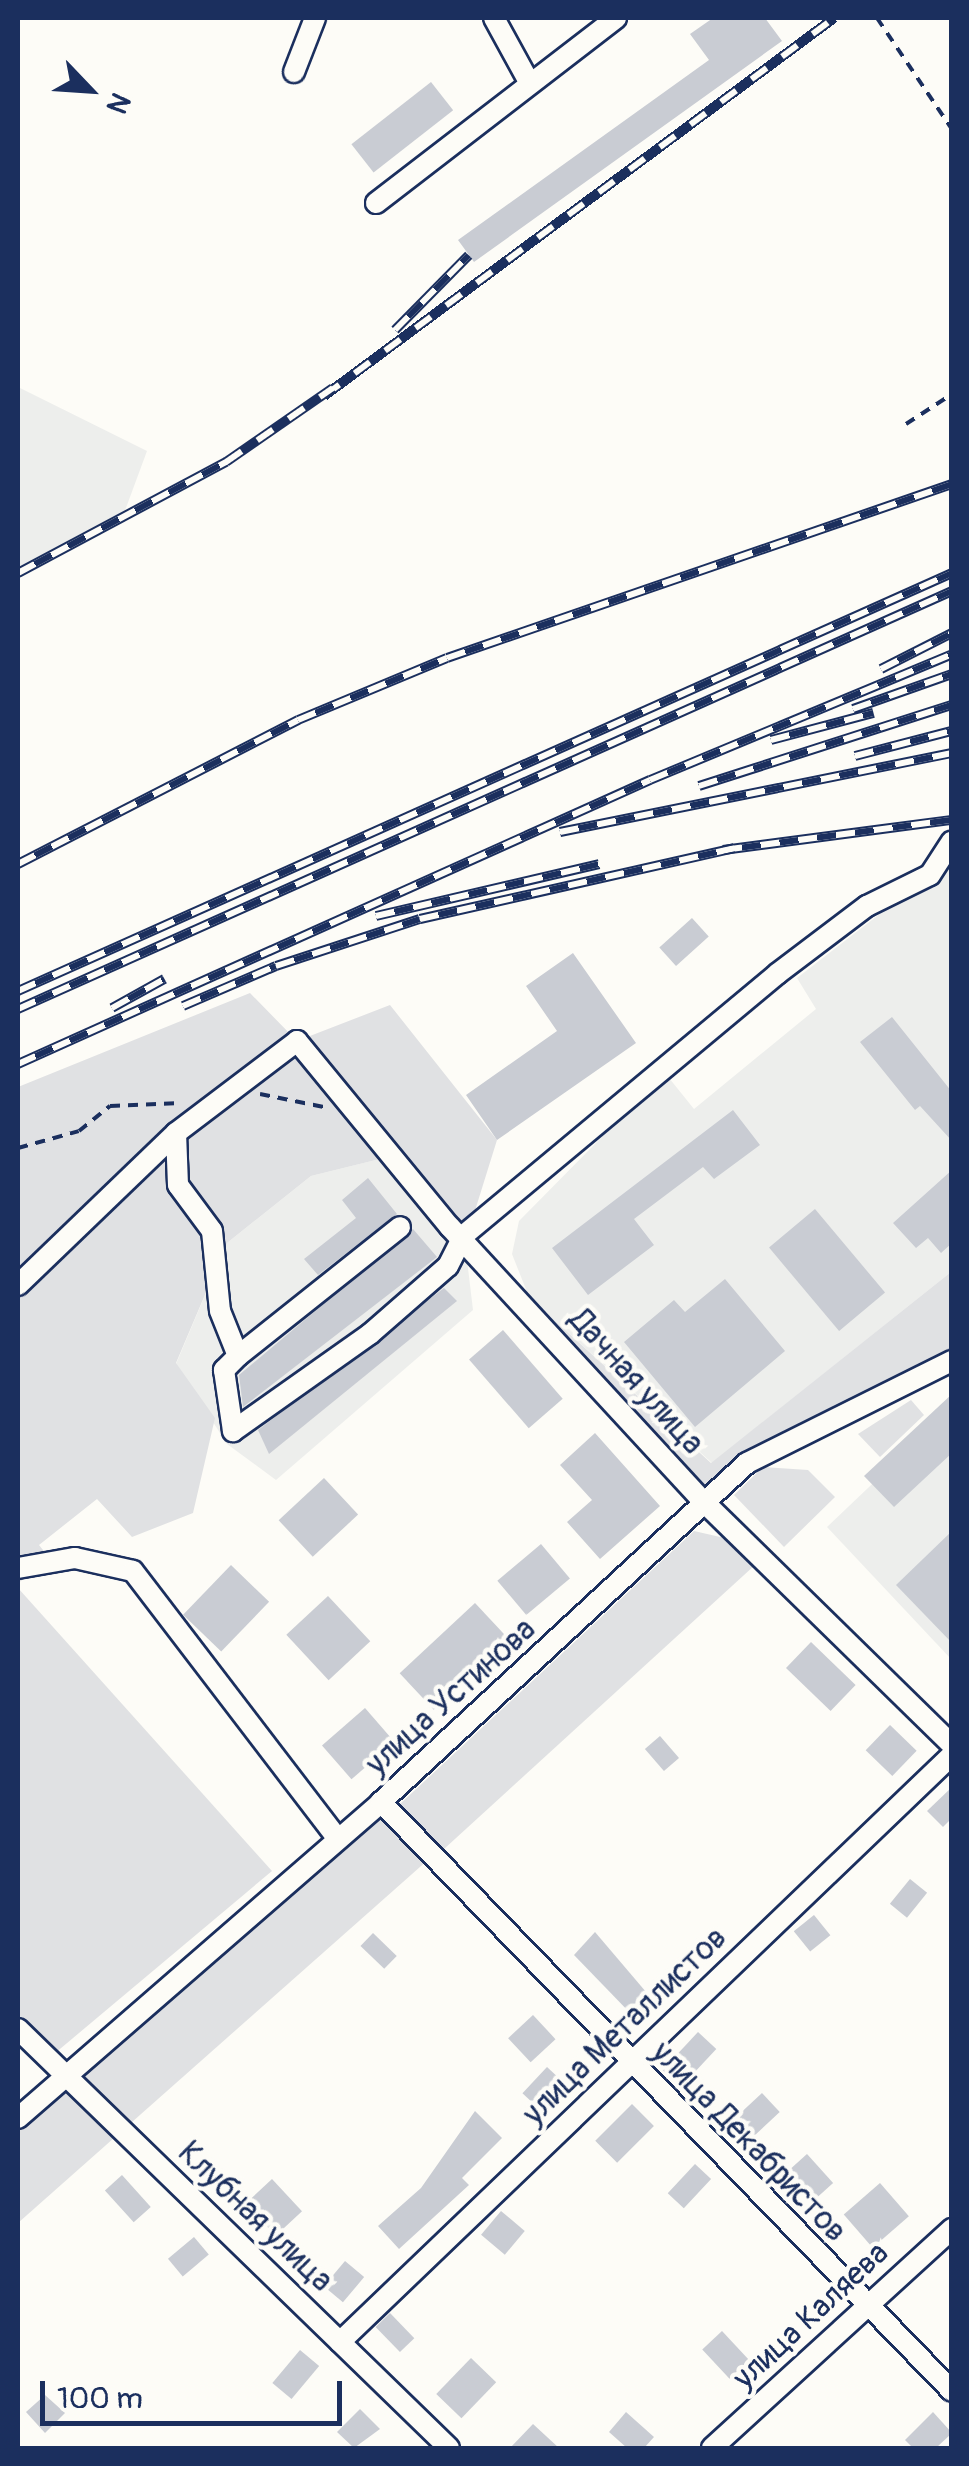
<!DOCTYPE html>
<html>
<head>
<meta charset="utf-8">
<style>
	body { margin:0 }
	#map { position:relative; width:969px; height:2466px; overflow:hidden; background:#fdfcf7; font-family:Pangolin,sans-serif }
	div>[style] { position:absolute }
	.built>* { inset:0; background:#edeeec }
	.green>* { inset:0; background:#e0e1e3 }
	.building>* { inset:0; background:#c9ccd3; transform-origin:0 0 }
	.path>* { height:4px; margin-top:-2px; transform-origin:0; background:repeating-linear-gradient(90deg,#1b2f5e 0 10px,transparent 0 18px) }
	.roads { filter:drop-shadow(2px 0 #1b2f5e) drop-shadow(-2px 0 #1b2f5e) drop-shadow(0 2px #1b2f5e) drop-shadow(0 -2px #1b2f5e) }
	.minor>* { height:20px; margin:-10px; padding:0 10px; transform-origin:10px; border-radius:10px; background:#fdfcf7 }
	.rail>* { height:10px; margin-top:-5px; transform-origin:0; background:repeating-linear-gradient(90deg,#fdfcf7 0 19px,#1b2f5e 0 38px); box-sizing:border-box; border-block:2px solid #1b2f5e }
	span { translate:-50% -50%; white-space:nowrap; text-align:center; line-height:1.15; -webkit-text-stroke:9px #fdfcf7; paint-order:stroke }
	.street-label { font-size:32px; color:#1b2f5e }
	.frame { position:absolute; inset:0; border:20px solid #1b2f5e; pointer-events:none }
	.north { position:absolute; left:40px; top:40px; width:100px; height:100px; -webkit-text-stroke:8px #fdfcf7; paint-order:stroke; rotate:115deg; font-size:28px; font-weight:700; line-height:40px; text-align:center; color:#1b2f5e }
	.north::after { content:''; display:block; margin:auto; width:35px; height:45px; background:#1b2f5e; clip-path:polygon(50% 0,100% 100%,50% 72%,0 100%) }
	.scale { position:absolute; left:40px; top:2381px; width:302px; height:45px; box-sizing:border-box; border:5px solid #1b2f5e; border-top:0; padding-left:12px; font-size:30px; line-height:35px; white-space:nowrap; color:#1b2f5e; -webkit-text-stroke:8px #fdfcf7; paint-order:stroke }
</style>
</head>
<body>
<div id="map">
	<div class="built">
		<i style="clip-path:polygon(18px 387px,147px 451px,123px 516px,18px 573px)"></i>
		<i style="clip-path:polygon(951px 868px,951px 1272px,712px 1463px,529px 1297px,512px 1254px,519px 1221px,665px 1073px,694px 1109px,816px 1009px,797px 978px,930px 875px)"></i>
		<i style="clip-path:polygon(392px 1156px,464px 1235px,473px 1310px,276px 1480px,227px 1444px,176px 1364px,227px 1243px,311px 1176px)"></i>
		<i style="clip-path:polygon(951px 1409px,951px 1659px,827px 1527px)"></i>
	</div>
	<div class="green">
		<i style="clip-path:polygon(250px 993px,297px 1041px,390px 1005px,497px 1140px,473px 1217px,450px 1227px,392px 1156px,311px 1176px,227px 1243px,176px 1363px,215px 1418px,193px 1513px,132px 1537px,97px 1499px,39px 1545px,51px 1560px,18px 1583px,18px 1087px)"></i>
		<i style="clip-path:polygon(951px 1272px,951px 1361px,747px 1463px,706px 1498px,529px 1297px,711px 1463px)"></i>
		<i style="clip-path:polygon(911px 1400px,924px 1415px,880px 1457px,858px 1434px)"></i>
		<i style="clip-path:polygon(763px 1467px,808px 1470px,835px 1497px,784px 1547px,734px 1495px)"></i>
		<i style="clip-path:polygon(694px 1531px,729px 1539px,755px 1565px,444px 1849px,400px 1804px)"></i>
		<i style="clip-path:polygon(18px 1588px,272px 1871px,54px 2054px,18px 2020px)"></i>
		<i style="clip-path:polygon(387px 1813px,429px 1859px,18px 2223px,18px 2130px,290px 1887px)"></i>
	</div>
	<div class="building">
		<i style="clip-path:polygon(713px 18px,765px 18px,782px 41px,474px 262px,458px 240px,709px 60px,690px 34px)"></i>
		<i style="left:431px;top:82px;width:36px;height:101px;rotate:52deg"></i>
		<i style="left:692px;top:918px;width:25px;height:44px;rotate:48deg"></i>
		<i style="clip-path:polygon(573px 953px,636px 1043px,497px 1140px,466px 1095px,557px 1031px,526px 986px)"></i>
		<i style="clip-path:polygon(892px 1017px,952px 1092px,952px 1141px,920px 1106px,915px 1110px,860px 1042px)"></i>
		<i style="clip-path:polygon(733px 1110px,760px 1145px,714px 1179px,703px 1167px,634px 1219px,654px 1245px,588px 1295px,552px 1248px)"></i>
		<i style="clip-path:polygon(952px 1170px,952px 1243px,941px 1253px,928px 1238px,916px 1248px,893px 1223px)"></i>
		<i style="clip-path:polygon(368px 1178px,397px 1214px,318px 1275px,304px 1259px,356px 1218px,342px 1200px)"></i>
		<i style="left:815px;top:1209px;width:109px;height:60px;rotate:50deg"></i>
		<i style="clip-path:polygon(413px 1229px,437px 1257px,243px 1407px,239px 1375px)"></i>
		<i style="clip-path:polygon(725px 1279px,785px 1351px,695px 1427px,624px 1342px,674px 1300px,685px 1312px)"></i>
		<i style="clip-path:polygon(444px 1288px,457px 1301px,269px 1454px,258px 1430px)"></i>
		<i style="left:503px;top:1330px;width:91px;height:45px;rotate:49deg"></i>
		<i style="clip-path:polygon(952px 1394px,952px 1453px,894px 1507px,864px 1476px)"></i>
		<i style="clip-path:polygon(595px 1433px,660px 1506px,600px 1559px,567px 1522px,592px 1500px,560px 1465px)"></i>
		<i style="left:324px;top:1478px;width:50px;height:62px;rotate:47deg"></i>
		<i style="clip-path:polygon(952px 1531px,952px 1643px,896px 1585px)"></i>
		<i style="left:541px;top:1544px;width:45px;height:57px;rotate:50deg"></i>
		<i style="left:231px;top:1565px;width:53px;height:69px;rotate:44deg"></i>
		<i style="left:328px;top:1596px;width:62px;height:57px;rotate:47deg"></i>
		<i style="left:475px;top:1603px;width:50px;height:103px;rotate:47deg"></i>
		<i style="left:811px;top:1642px;width:62px;height:36px;rotate:44deg"></i>
		<i style="left:365px;top:1708px;width:45px;height:57px;rotate:49deg"></i>
		<i style="left:890px;top:1725px;width:37px;height:35px;rotate:44deg"></i>
		<i style="left:660px;top:1736px;width:29px;height:20px;rotate:49deg"></i>
		<i style="clip-path:polygon(952px 1787px,952px 1818px,943px 1827px,927px 1811px)"></i>
		<i style="left:910px;top:1879px;width:22px;height:32px;rotate:39deg"></i>
		<i style="left:814px;top:1915px;width:26px;height:26px;rotate:51deg"></i>
		<i style="clip-path:polygon(595px 1932px,652px 1999px,633px 2016px,574px 1955px)"></i>
		<i style="left:373px;top:1933px;width:33px;height:18px;rotate:44deg"></i>
		<i style="left:533px;top:2015px;width:33px;height:34px;rotate:47deg"></i>
		<i style="left:698px;top:2032px;width:25px;height:52px;rotate:43deg"></i>
		<i style="left:547px;top:2067px;width:26px;height:36px;rotate:43deg"></i>
		<i style="left:762px;top:2093px;width:26px;height:54px;rotate:47deg"></i>
		<i style="left:632px;top:2104px;width:31px;height:52px;rotate:45deg"></i>
		<i style="clip-path:polygon(475px 2111px,502px 2138px,462px 2178px,469px 2185px,399px 2249px,378px 2226px,421px 2188px)"></i>
		<i style="left:807px;top:2154px;width:39px;height:28px;rotate:48deg"></i>
		<i style="left:695px;top:2164px;width:22px;height:40px;rotate:43deg"></i>
		<i style="left:122px;top:2175px;width:43px;height:23px;rotate:48deg"></i>
		<i style="left:272px;top:2179px;width:44px;height:36px;rotate:47deg"></i>
		<i style="left:880px;top:2183px;width:44px;height:48px;rotate:49deg"></i>
		<i style="left:501px;top:2211px;width:31px;height:31px;rotate:40deg"></i>
		<i style="left:194px;top:2237px;width:23px;height:34px;rotate:50deg"></i>
		<i style="left:345px;top:2261px;width:25px;height:33px;rotate:40deg"></i>
		<i style="left:390px;top:2313px;width:35px;height:20px;rotate:46deg"></i>
		<i style="left:722px;top:2331px;width:40px;height:27px;rotate:47deg"></i>
		<i style="left:300px;top:2350px;width:25px;height:43px;rotate:40deg"></i>
		<i style="left:471px;top:2358px;width:35px;height:50px;rotate:44deg"></i>
		<i style="clip-path:polygon(45px 2395px,65px 2413px,45px 2433px,26px 2412px)"></i>
		<i style="clip-path:polygon(360px 2409px,380px 2429px,354px 2448px,337px 2432px)"></i>
		<i style="clip-path:polygon(626px 2412px,654px 2437px,644px 2448px,627px 2448px,609px 2432px)"></i>
		<i style="clip-path:polygon(933px 2412px,952px 2433px,936px 2448px,913px 2448px,905px 2440px)"></i>
		<i style="clip-path:polygon(533px 2424px,559px 2448px,510px 2448px)"></i>
	</div>
	<div class="path">
		<i style="left:877px;top:18px;width:134px;rotate:56deg"></i>
		<i style="left:906px;top:424px;width:55px;rotate:-33.1deg"></i>
		<i style="left:260px;top:1094px;width:65px;rotate:11.5deg"></i>
		<i style="left:18px;top:1148px;width:63px;rotate:-15.6deg"></i>
		<i style="left:79px;top:1131px;width:40px;rotate:-39deg"></i>
		<i style="left:110px;top:1106px;width:71px;rotate:-2.4deg"></i>
	</div>
	<div class="roads">
		<div class="minor">
			<i style="left:494px;top:18px;width:73px;rotate:61.3deg"></i>
			<i style="left:294px;top:72px;width:58px;rotate:-68.7deg"></i>
			<i style="left:376px;top:203px;width:303px;rotate:-37.6deg"></i>
			<i style="left:176px;top:1133px;width:52px;rotate:87.8deg"></i>
			<i style="left:178px;top:1185px;width:57px;rotate:53.5deg"></i>
			<i style="left:212px;top:1231px;width:80px;rotate:84.3deg"></i>
			<i style="left:220px;top:1311px;width:48px;rotate:68.2deg"></i>
			<i style="left:238px;top:1356px;width:20px;rotate:135deg"></i>
			<i style="left:224px;top:1370px;width:62px;rotate:81.6deg"></i>
			<i style="left:233px;top:1431px;width:168px;rotate:-35.3deg"></i>
			<i style="left:370px;top:1334px;width:103px;rotate:-41.1deg"></i>
			<i style="left:448px;top:1266px;width:35px;rotate:-63deg"></i>
			<i style="left:464px;top:1235px;width:408px;rotate:-39.8deg"></i>
			<i style="left:777px;top:974px;width:113px;rotate:-37.1deg"></i>
			<i style="left:867px;top:906px;width:70px;rotate:-26.2deg"></i>
			<i style="left:930px;top:875px;width:40px;rotate:-57.1deg"></i>
			<i style="left:18px;top:1285px;width:219px;rotate:-43.9deg"></i>
			<i style="left:176px;top:1133px;width:152px;rotate:-37.2deg"></i>
			<i style="left:297px;top:1041px;width:241px;rotate:50.6deg"></i>
			<i style="left:450px;top:1227px;width:377px;rotate:47.3deg"></i>
			<i style="left:706px;top:1504px;width:344px;rotate:44.4deg"></i>
			<i style="left:238px;top:1356px;width:207px;rotate:-38.5deg"></i>
			<i style="left:18px;top:1568px;width:58px;rotate:-10deg"></i>
			<i style="left:75px;top:1558px;width:59px;rotate:12.6deg"></i>
			<i style="left:133px;top:1571px;width:337px;rotate:52.6deg"></i>
			<i style="left:381px;top:1802px;width:820px;rotate:45.89deg"></i>
			<i style="left:18px;top:2029px;width:601px;rotate:44.19deg"></i>
			<i style="left:18px;top:2118px;width:481px;rotate:-41deg"></i>
			<i style="left:381px;top:1802px;width:499px;rotate:-42.8deg"></i>
			<i style="left:747px;top:1463px;width:229px;rotate:-26.5deg"></i>
			<i style="left:340px;top:2342px;width:848px;rotate:-43.81deg"></i>
			<i style="left:712px;top:2448px;width:325px;rotate:-42.4deg"></i>
		</div>
	</div>
	<div class="rail">
		<i style="left:395px;top:330px;width:105px;rotate:-45.4deg"></i>
		<i style="left:324px;top:396px;width:635px;rotate:-36.54deg"></i>
		<i style="left:18px;top:573px;width:236px;rotate:-28.1deg"></i>
		<i style="left:226px;top:462px;width:130px;rotate:-34.7deg"></i>
		<i style="left:881px;top:669px;width:80px;rotate:-26.9deg"></i>
		<i style="left:853px;top:709px;width:105px;rotate:-19.5deg"></i>
		<i style="left:771px;top:740px;width:106px;rotate:-14.8deg"></i>
		<i style="left:855px;top:756px;width:100px;rotate:-14.5deg"></i>
		<i style="left:699px;top:786px;width:266px;rotate:-17.8deg"></i>
		<i style="left:560px;top:832px;width:400px;rotate:-11.4deg"></i>
		<i style="left:723px;top:850px;width:231px;rotate:-7.5deg"></i>
		<i style="left:18px;top:864px;width:315px;rotate:-27.2deg"></i>
		<i style="left:298px;top:720px;width:161px;rotate:-22.6deg"></i>
		<i style="left:447px;top:658px;width:534px;rotate:-19.01deg"></i>
		<i style="left:376px;top:916px;width:229px;rotate:-13.1deg"></i>
		<i style="left:18px;top:991px;width:1023px;rotate:-24.11deg"></i>
		<i style="left:183px;top:1006px;width:101px;rotate:-23.3deg"></i>
		<i style="left:276px;top:966px;width:151px;rotate:-18.1deg"></i>
		<i style="left:420px;top:919px;width:322px;rotate:-12.7deg"></i>
		<i style="left:112px;top:1008px;width:60px;rotate:-29.1deg"></i>
		<i style="left:18px;top:1009px;width:1023px;rotate:-24.11deg"></i>
		<i style="left:18px;top:1064px;width:693px;rotate:-24.2deg"></i>
		<i style="left:650px;top:780px;width:327px;rotate:-22.6deg"></i>
	</div>
	<div class="street-label">
		<span style="left:636px;top:1382px;rotate:48deg">Дачная улица</span>
		<span style="left:451px;top:1697px;rotate:-42deg">улица Устинова</span>
		<span style="left:625px;top:2026px;rotate:-44deg">улица Металлистов</span>
		<span style="left:749px;top:2142px;rotate:46deg">улица Декабристов</span>
		<span style="left:255px;top:2217px;rotate:44deg">Клубная улица</span>
		<span style="left:811px;top:2316px;rotate:-43deg">улица Каляева</span>
	</div>
	<div class="frame"></div>
	<div class="north">N</div>
	<div class="scale">100 m</div>
</div>
</body>
</html>
